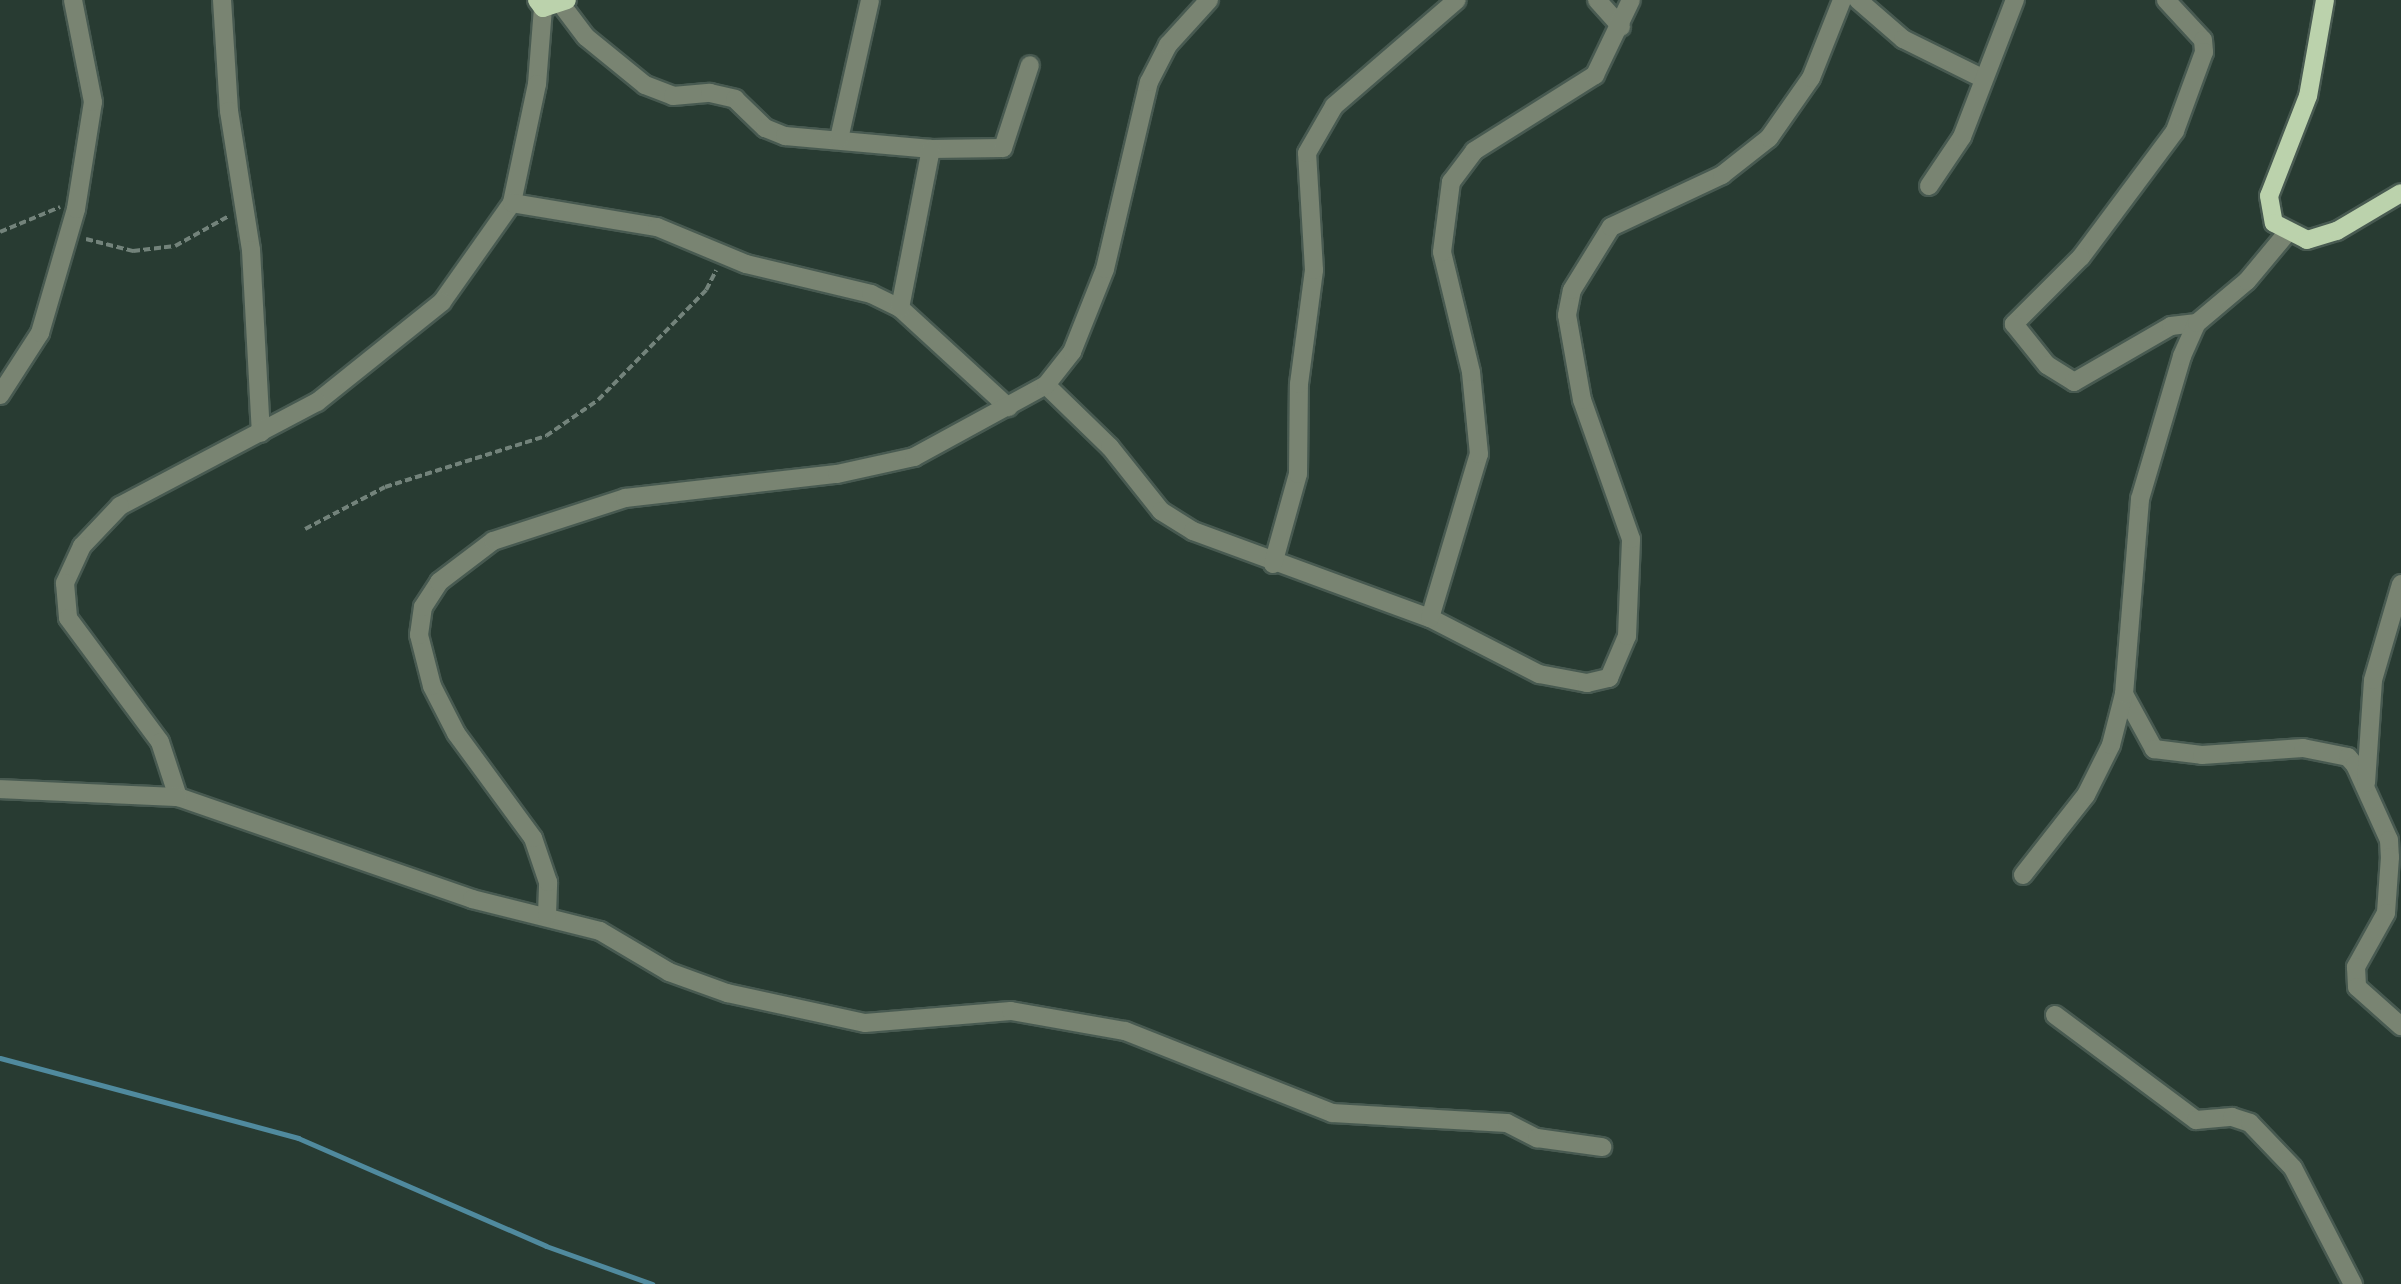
<!DOCTYPE html>
<html>
<head>
<meta charset="utf-8">
<style>
	body { margin:0 }
	#map { position:relative; width:2401px; height:1284px; overflow:hidden; background:#283b32; font-family:"Public Sans",sans-serif }
	div>[style] { position:absolute }
	.stream>* { height:5px; margin:-2.5px; padding:0 2.5px; transform-origin:2.5px; border-radius:2.5px; background:#508a9e }
	.path>* { height:3.5px; margin-top:-1.75px; transform-origin:0; background:repeating-linear-gradient(90deg,#73837b 0 7px,transparent 0 10.5px) }
	.roads { filter:drop-shadow(2px 0 #485a51) drop-shadow(-2px 0 #485a51) drop-shadow(0 2px #485a51) drop-shadow(0 -2px #485a51) }
	.minor>* { height:18px; margin:-9px; padding:0 9px; transform-origin:9px; border-radius:9px; background:#798472 }
	.major>* { height:18px; margin:-9px; padding:0 9px; transform-origin:9px; border-radius:9px; background:#bbd2ac }
	span { translate:-50% -50%; white-space:nowrap; text-align:center; line-height:1.15; -webkit-text-stroke:7px #283b32; paint-order:stroke }
</style>
</head>
<body>
<div id="map">
	<div class="stream">
		<i style="left:0;top:1058px;width:309px;rotate:15deg"></i>
		<i style="left:298px;top:1138px;width:270px;rotate:23.5deg"></i>
		<i style="left:546px;top:1246px;width:113px;rotate:19.7deg"></i>
	</div>
	<div class="path">
		<i style="left:0;top:232px;width:65px;rotate:-22.6deg"></i>
		<i style="left:86px;top:239px;width:49px;rotate:14.3deg"></i>
		<i style="left:133px;top:251px;width:42px;rotate:-6.8deg"></i>
		<i style="left:175px;top:246px;width:62px;rotate:-29.1deg"></i>
		<i style="left:305px;top:529px;width:90px;rotate:-27.7deg"></i>
		<i style="left:385px;top:487px;width:169px;rotate:-17.6deg"></i>
		<i style="left:546px;top:436px;width:63px;rotate:-34.7deg"></i>
		<i style="left:598px;top:400px;width:154px;rotate:-45.5deg"></i>
		<i style="left:706px;top:290px;width:22px;rotate:-63deg"></i>
	</div>
	<div class="roads">
		<div class="minor">
			<i style="left:222px;top:0;width:111px;rotate:86.4deg"></i>
			<i style="left:229px;top:111px;width:141px;rotate:81deg"></i>
			<i style="left:251px;top:250px;width:183px;rotate:86.9deg"></i>
			<i style="left:1597px;top:0;width:36px;rotate:48deg"></i>
			<i style="left:1858px;top:0;width:60px;rotate:40.9deg"></i>
			<i style="left:1903px;top:39px;width:90px;rotate:26.3deg"></i>
			<i style="left:2166px;top:0;width:54px;rotate:47.2deg"></i>
			<i style="left:2203px;top:40px;width:12px;rotate:85deg"></i>
			<i style="left:2204px;top:52px;width:84px;rotate:110.2deg"></i>
			<i style="left:2175px;top:131px;width:157px;rotate:126.7deg"></i>
			<i style="left:2081px;top:257px;width:95px;rotate:135deg"></i>
			<i style="left:2014px;top:324px;width:53px;rotate:51.2deg"></i>
			<i style="left:2047px;top:365px;width:32px;rotate:32deg"></i>
			<i style="left:2074px;top:382px;width:112px;rotate:-30deg"></i>
			<i style="left:2171px;top:326px;width:26px;rotate:-7deg"></i>
			<i style="left:561px;top:4px;width:41px;rotate:52.9deg"></i>
			<i style="left:586px;top:37px;width:76px;rotate:39.1deg"></i>
			<i style="left:645px;top:85px;width:30px;rotate:21deg"></i>
			<i style="left:673px;top:96px;width:37px;rotate:-5deg"></i>
			<i style="left:710px;top:93px;width:26px;rotate:13deg"></i>
			<i style="left:735px;top:99px;width:42px;rotate:44deg"></i>
			<i style="left:765px;top:128px;width:22px;rotate:22deg"></i>
			<i style="left:785px;top:136px;width:147px;rotate:5.1deg"></i>
			<i style="left:931px;top:149px;width:72px;rotate:-0.8deg"></i>
			<i style="left:1003px;top:148px;width:87px;rotate:-72deg"></i>
			<i style="left:543px;top:8px;width:76px;rotate:94.5deg"></i>
			<i style="left:537px;top:84px;width:122px;rotate:101.9deg"></i>
			<i style="left:512px;top:203px;width:121px;rotate:125.3deg"></i>
			<i style="left:442px;top:302px;width:160px;rotate:141.3deg"></i>
			<i style="left:317px;top:402px;width:223px;rotate:152.2deg"></i>
			<i style="left:120px;top:506px;width:55px;rotate:133.5deg"></i>
			<i style="left:82px;top:546px;width:41px;rotate:114.7deg"></i>
			<i style="left:65px;top:583px;width:35px;rotate:85deg"></i>
			<i style="left:68px;top:618px;width:154px;rotate:53.4deg"></i>
			<i style="left:160px;top:742px;width:58px;rotate:71.9deg"></i>
			<i style="left:178px;top:797px;width:311px;rotate:19.1deg"></i>
			<i style="left:472px;top:899px;width:132px;rotate:14deg"></i>
			<i style="left:600px;top:931px;width:80px;rotate:30.7deg"></i>
			<i style="left:669px;top:972px;width:62px;rotate:19.9deg"></i>
			<i style="left:727px;top:993px;width:141px;rotate:12.3deg"></i>
			<i style="left:865px;top:1023px;width:146px;rotate:-4.7deg"></i>
			<i style="left:1011px;top:1011px;width:116px;rotate:10deg"></i>
			<i style="left:1125px;top:1031px;width:223px;rotate:21.6deg"></i>
			<i style="left:1332px;top:1113px;width:175px;rotate:3.3deg"></i>
			<i style="left:1507px;top:1123px;width:34px;rotate:27deg"></i>
			<i style="left:1537px;top:1138px;width:66px;rotate:7.9deg"></i>
			<i style="left:839px;top:139px;width:142px;rotate:-77.4deg"></i>
			<i style="left:1929px;top:186px;width:59px;rotate:-56deg"></i>
			<i style="left:1962px;top:137px;width:147px;rotate:-68.9deg"></i>
			<i style="left:512px;top:203px;width:147px;rotate:9.4deg"></i>
			<i style="left:657px;top:227px;width:96px;rotate:22.6deg"></i>
			<i style="left:746px;top:264px;width:129px;rotate:13.5deg"></i>
			<i style="left:871px;top:294px;width:32px;rotate:26deg"></i>
			<i style="left:900px;top:308px;width:147px;rotate:42.5deg"></i>
			<i style="left:900px;top:308px;width:162px;rotate:-79deg"></i>
			<i style="left:1046px;top:385px;width:89px;rotate:44.1deg"></i>
			<i style="left:1110px;top:447px;width:82px;rotate:51.4deg"></i>
			<i style="left:1161px;top:511px;width:38px;rotate:32deg"></i>
			<i style="left:1193px;top:531px;width:252px;rotate:20.2deg"></i>
			<i style="left:1430px;top:618px;width:123px;rotate:27.2deg"></i>
			<i style="left:1539px;top:674px;width:49px;rotate:10.6deg"></i>
			<i style="left:1587px;top:683px;width:23px;rotate:-13deg"></i>
			<i style="left:1609px;top:678px;width:46px;rotate:-66.8deg"></i>
			<i style="left:1627px;top:636px;width:97px;rotate:-87.6deg"></i>
			<i style="left:1631px;top:539px;width:147px;rotate:-109.4deg"></i>
			<i style="left:1582px;top:400px;width:86px;rotate:-100deg"></i>
			<i style="left:1567px;top:315px;width:25px;rotate:-79deg"></i>
			<i style="left:1572px;top:290px;width:74px;rotate:-58.2deg"></i>
			<i style="left:1611px;top:227px;width:123px;rotate:-25.1deg"></i>
			<i style="left:1722px;top:175px;width:60px;rotate:-38.2deg"></i>
			<i style="left:1769px;top:138px;width:73px;rotate:-55deg"></i>
			<i style="left:1811px;top:78px;width:84px;rotate:-68.3deg"></i>
			<i style="left:0;top:395px;width:74px;rotate:-57.2deg"></i>
			<i style="left:40px;top:333px;width:129px;rotate:-73.8deg"></i>
			<i style="left:76px;top:209px;width:108px;rotate:-81deg"></i>
			<i style="left:93px;top:102px;width:104px;rotate:-101.1deg"></i>
			<i style="left:1273px;top:564px;width:93px;rotate:-74.5deg"></i>
			<i style="left:1298px;top:474px;width:90px;rotate:-89.4deg"></i>
			<i style="left:1299px;top:384px;width:115px;rotate:-82.5deg"></i>
			<i style="left:1314px;top:270px;width:117px;rotate:-93.4deg"></i>
			<i style="left:1307px;top:153px;width:54px;rotate:-60.1deg"></i>
			<i style="left:1334px;top:106px;width:162px;rotate:-40.8deg"></i>
			<i style="left:1430px;top:618px;width:171px;rotate:-73.4deg"></i>
			<i style="left:1479px;top:454px;width:82px;rotate:-95.6deg"></i>
			<i style="left:1471px;top:372px;width:123px;rotate:-103.6deg"></i>
			<i style="left:1442px;top:252px;width:71px;rotate:-82.7deg"></i>
			<i style="left:1451px;top:182px;width:39px;rotate:-53deg"></i>
			<i style="left:1474px;top:151px;width:143px;rotate:-32.1deg"></i>
			<i style="left:1595px;top:75px;width:83px;rotate:-64.4deg"></i>
			<i style="left:2124px;top:694px;width:63px;rotate:61.4deg"></i>
			<i style="left:2154px;top:749px;width:48px;rotate:7.1deg"></i>
			<i style="left:2202px;top:755px;width:101px;rotate:-4deg"></i>
			<i style="left:2303px;top:748px;width:46px;rotate:11.3deg"></i>
			<i style="left:2348px;top:757px;width:11px;rotate:49deg"></i>
			<i style="left:2355px;top:765px;width:82px;rotate:65.6deg"></i>
			<i style="left:2389px;top:840px;width:17px;rotate:87deg"></i>
			<i style="left:2390px;top:857px;width:56px;rotate:94.1deg"></i>
			<i style="left:2386px;top:913px;width:62px;rotate:119.1deg"></i>
			<i style="left:2356px;top:967px;width:20px;rotate:87deg"></i>
			<i style="left:2357px;top:987px;width:59px;rotate:41.6deg"></i>
			<i style="left:2366px;top:783px;width:103px;rotate:-86.1deg"></i>
			<i style="left:2373px;top:680px;width:100px;rotate:-73.7deg"></i>
			<i style="left:0;top:789px;width:178px;rotate:2.6deg"></i>
			<i style="left:2023px;top:875px;width:102px;rotate:-51.8deg"></i>
			<i style="left:2086px;top:795px;width:56px;rotate:-63.4deg"></i>
			<i style="left:2111px;top:745px;width:53px;rotate:-75.7deg"></i>
			<i style="left:2124px;top:694px;width:196px;rotate:-85.3deg"></i>
			<i style="left:2140px;top:499px;width:149px;rotate:-73.6deg"></i>
			<i style="left:2182px;top:356px;width:36px;rotate:-66deg"></i>
			<i style="left:2197px;top:323px;width:65px;rotate:-40deg"></i>
			<i style="left:2247px;top:281px;width:62px;rotate:-50.2deg"></i>
			<i style="left:547px;top:915px;width:33px;rotate:-88deg"></i>
			<i style="left:548px;top:882px;width:46px;rotate:-108.8deg"></i>
			<i style="left:533px;top:838px;width:130px;rotate:-126.3deg"></i>
			<i style="left:456px;top:733px;width:53px;rotate:-117.1deg"></i>
			<i style="left:432px;top:686px;width:53px;rotate:-104.3deg"></i>
			<i style="left:419px;top:635px;width:28px;rotate:-82deg"></i>
			<i style="left:423px;top:607px;width:30px;rotate:-57deg"></i>
			<i style="left:439px;top:582px;width:68px;rotate:-37.2deg"></i>
			<i style="left:493px;top:541px;width:139px;rotate:-18deg"></i>
			<i style="left:625px;top:498px;width:213px;rotate:-6.5deg"></i>
			<i style="left:837px;top:474px;width:79px;rotate:-12.4deg"></i>
			<i style="left:914px;top:457px;width:150px;rotate:-28.6deg"></i>
			<i style="left:1046px;top:385px;width:42px;rotate:-51.8deg"></i>
			<i style="left:1072px;top:352px;width:89px;rotate:-68.3deg"></i>
			<i style="left:1105px;top:269px;width:192px;rotate:-76.8deg"></i>
			<i style="left:1149px;top:82px;width:42px;rotate:-62.8deg"></i>
			<i style="left:1168px;top:45px;width:61px;rotate:-47.7deg"></i>
			<i style="left:2055px;top:1015px;width:176px;rotate:36.7deg"></i>
			<i style="left:2196px;top:1120px;width:36px;rotate:-5deg"></i>
			<i style="left:2232px;top:1117px;width:19px;rotate:18deg"></i>
			<i style="left:2250px;top:1123px;width:62px;rotate:46.3deg"></i>
			<i style="left:2293px;top:1168px;width:131px;rotate:62.7deg"></i>
		</div>
		<div class="major">
			<i style="left:537px;top:0;width:10px;rotate:53deg"></i>
			<i style="left:543px;top:8px;width:25px;rotate:-18deg"></i>
			<i style="left:2325px;top:0;width:97px;rotate:100deg"></i>
			<i style="left:2308px;top:96px;width:107px;rotate:111.3deg"></i>
			<i style="left:2269px;top:196px;width:27px;rotate:80deg"></i>
			<i style="left:2274px;top:223px;width:37px;rotate:27deg"></i>
			<i style="left:2307px;top:240px;width:31px;rotate:-17deg"></i>
			<i style="left:2337px;top:231px;width:74px;rotate:-30.7deg"></i>
		</div>
	</div>
</div>
</body>
</html>
